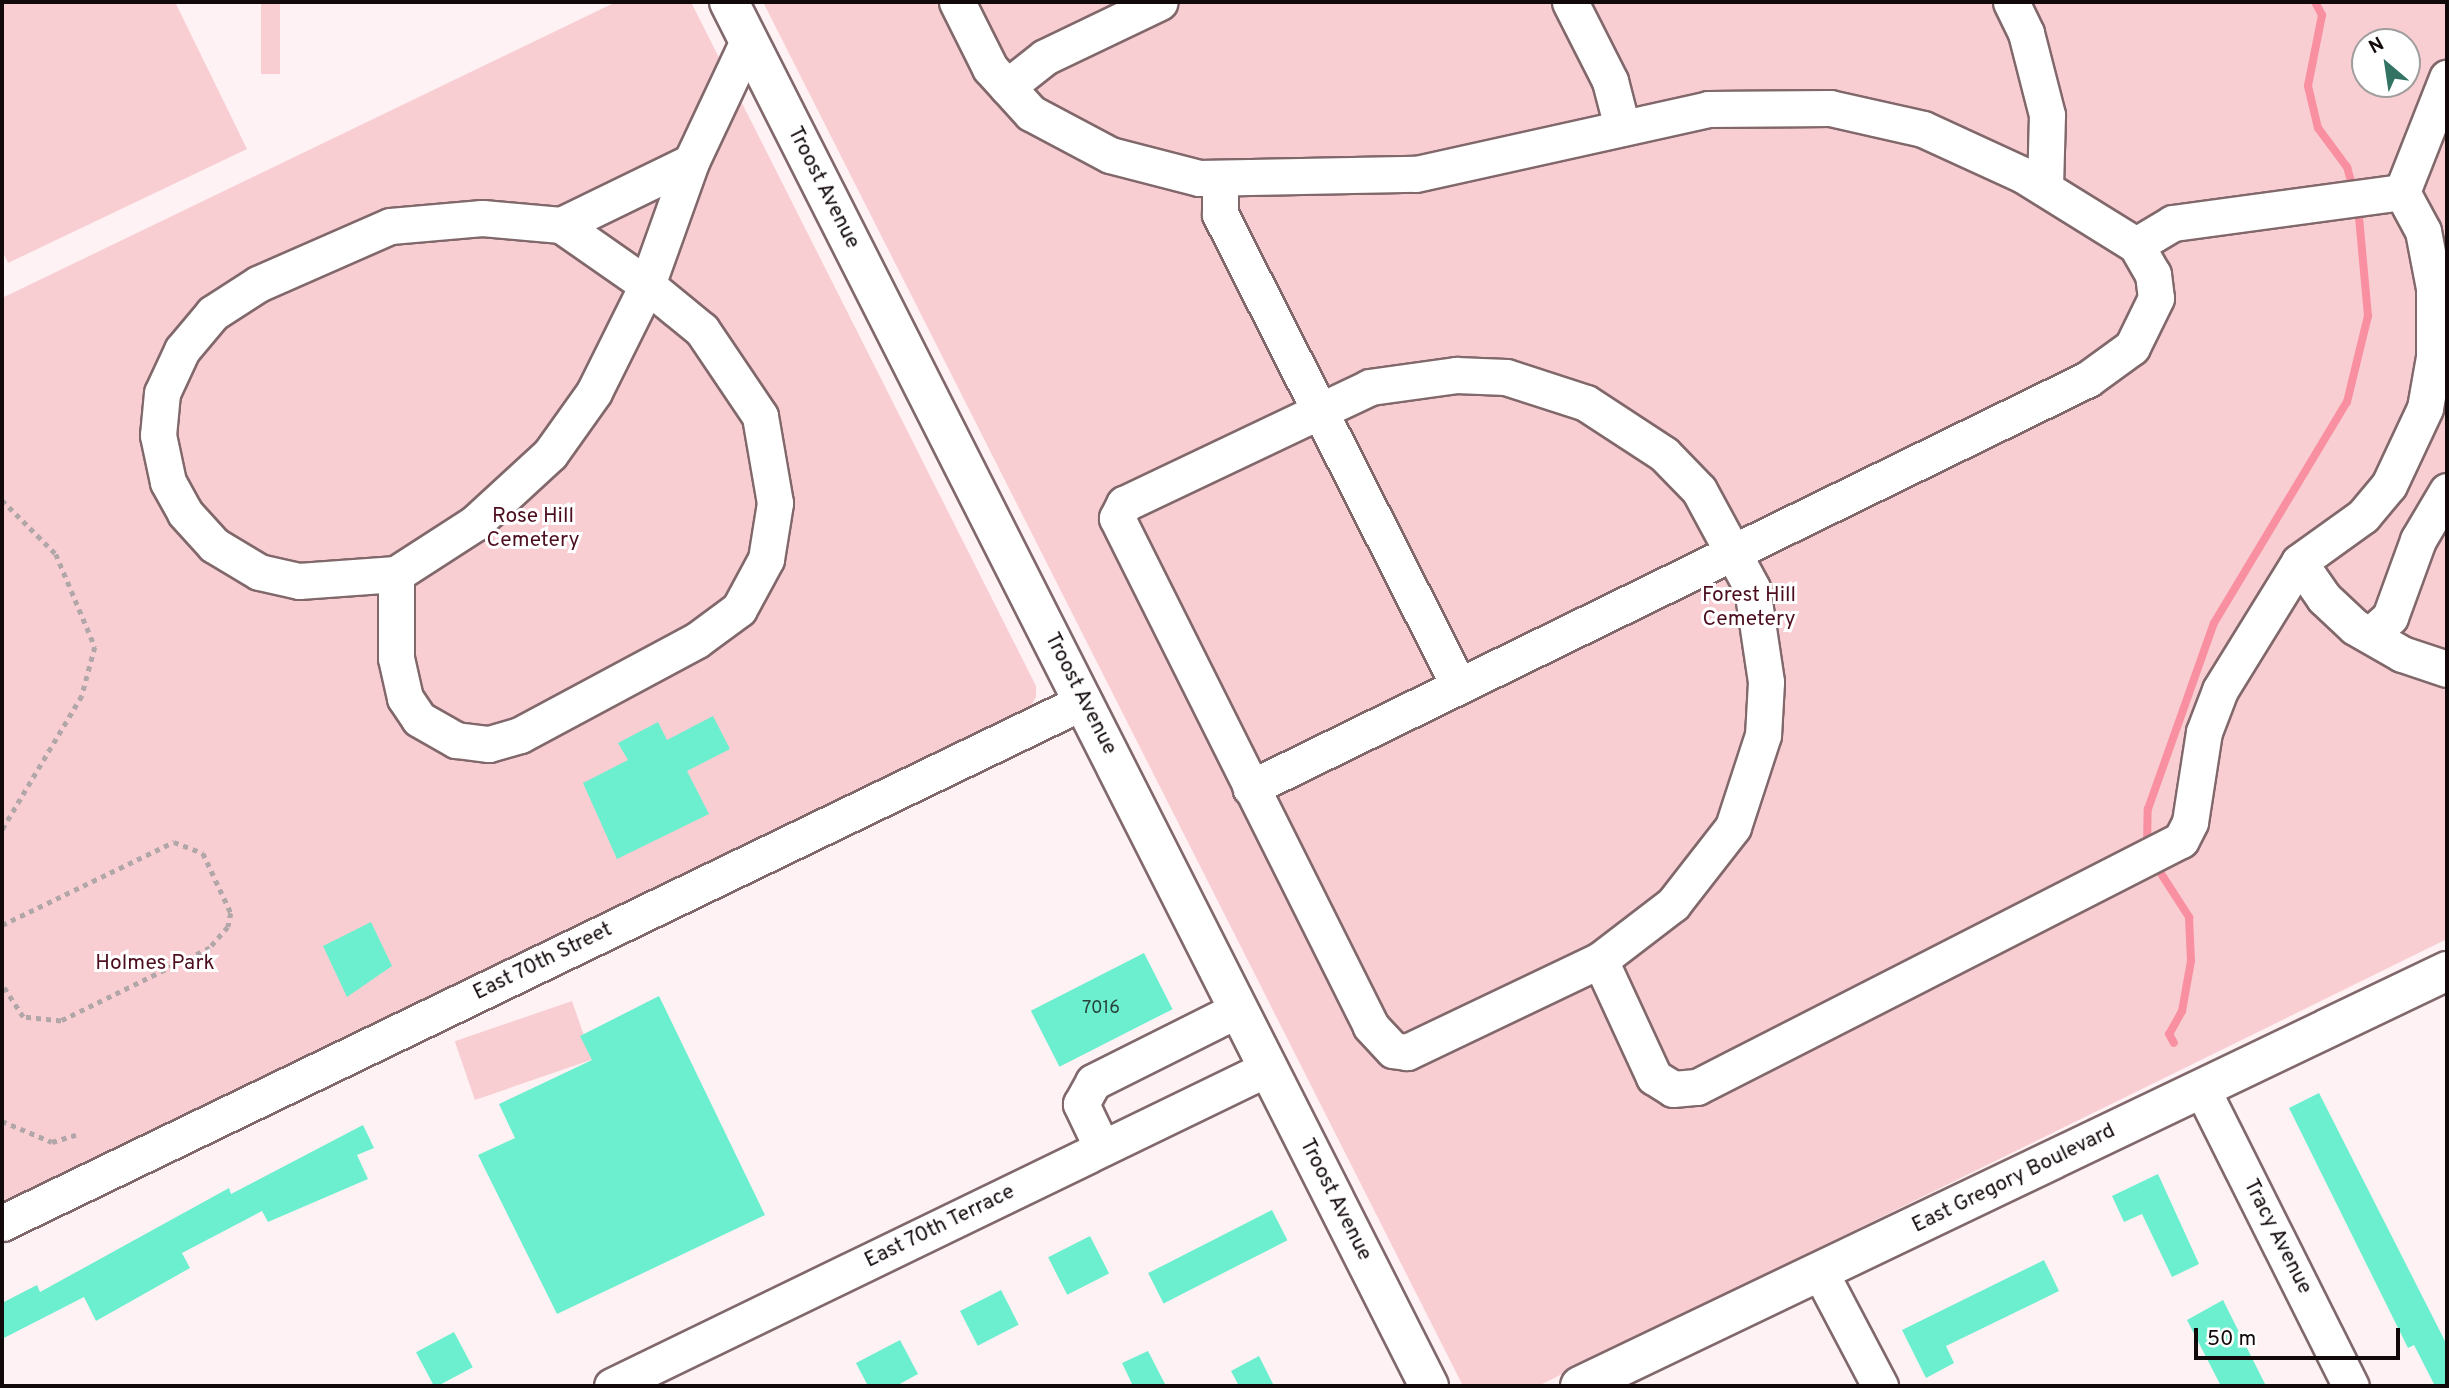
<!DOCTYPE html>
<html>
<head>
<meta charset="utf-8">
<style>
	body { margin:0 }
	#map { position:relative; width:2449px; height:1388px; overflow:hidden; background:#fef2f4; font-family:Overpass,sans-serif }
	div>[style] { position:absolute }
	.green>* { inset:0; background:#f9ced3; transform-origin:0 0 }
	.stream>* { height:8px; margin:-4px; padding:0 4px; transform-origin:4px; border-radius:4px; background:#f890a1 }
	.building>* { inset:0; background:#6cefce; transform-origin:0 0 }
	.path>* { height:4.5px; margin-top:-2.25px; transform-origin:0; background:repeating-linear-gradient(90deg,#b2a7a8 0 5px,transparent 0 10px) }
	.roads { filter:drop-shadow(2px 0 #81686b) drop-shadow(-2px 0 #81686b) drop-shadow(0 2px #81686b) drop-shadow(0 -2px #81686b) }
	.minor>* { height:35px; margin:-17.5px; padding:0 17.5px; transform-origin:17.5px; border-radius:17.5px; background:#fff }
	.major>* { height:38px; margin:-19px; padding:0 19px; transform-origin:19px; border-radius:19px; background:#fff }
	span { translate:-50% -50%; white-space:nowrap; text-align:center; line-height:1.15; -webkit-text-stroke:6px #fff; paint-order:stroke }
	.number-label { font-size:18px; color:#28423b }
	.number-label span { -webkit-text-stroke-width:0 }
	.street-label { font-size:21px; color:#12090a }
	.park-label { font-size:21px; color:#4c0d1e }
	.frame { position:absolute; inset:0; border:4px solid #12090a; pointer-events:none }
	.north { position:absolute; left:2351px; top:28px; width:70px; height:70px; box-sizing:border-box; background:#fff; border:2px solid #a09d9d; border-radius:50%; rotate:331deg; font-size:19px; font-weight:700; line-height:28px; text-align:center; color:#12090a }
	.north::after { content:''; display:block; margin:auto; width:24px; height:32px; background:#327363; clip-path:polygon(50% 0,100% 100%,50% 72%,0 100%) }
	.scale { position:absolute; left:2194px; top:1328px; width:206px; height:32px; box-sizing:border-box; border:4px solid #12090a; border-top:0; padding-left:9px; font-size:21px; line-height:24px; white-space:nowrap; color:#12090a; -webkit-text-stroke:5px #fff; paint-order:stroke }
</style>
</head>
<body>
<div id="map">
	<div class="green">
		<i style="clip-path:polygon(2px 2px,175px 2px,247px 149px,8px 263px,2px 250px)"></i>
		<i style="left:261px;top:2px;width:19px;height:72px"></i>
		<i style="clip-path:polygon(616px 2px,691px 2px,1036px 686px,1036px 697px,1029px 709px,2px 1208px,2px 298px)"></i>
		<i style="clip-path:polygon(evenodd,763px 2px,2447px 2px,2447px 939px,1538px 1386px,1463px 1386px,763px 2px,2365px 42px,2407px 42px,2407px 84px,2365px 84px,2365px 42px)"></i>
		<i style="left:572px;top:1001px;width:62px;height:124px;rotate:71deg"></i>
	</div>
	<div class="stream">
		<i style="left:2315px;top:2px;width:15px;rotate:62deg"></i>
		<i style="left:2322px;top:15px;width:72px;rotate:101.2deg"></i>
		<i style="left:2308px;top:86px;width:43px;rotate:76.6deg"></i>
		<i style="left:2318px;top:128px;width:49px;rotate:53.4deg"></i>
		<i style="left:2347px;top:167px;width:25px;rotate:74deg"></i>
		<i style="left:2147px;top:848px;width:39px;rotate:-89deg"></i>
		<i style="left:2148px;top:809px;width:197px;rotate:-70.5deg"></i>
		<i style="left:2214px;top:623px;width:258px;rotate:-59deg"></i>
		<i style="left:2347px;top:402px;width:89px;rotate:-76.3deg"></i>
		<i style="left:2368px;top:316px;width:110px;rotate:-95.2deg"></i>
		<i style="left:2160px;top:872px;width:54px;rotate:57.2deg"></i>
		<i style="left:2189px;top:917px;width:44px;rotate:87.4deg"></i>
		<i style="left:2191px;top:961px;width:51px;rotate:100.2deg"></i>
		<i style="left:2182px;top:1011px;width:26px;rotate:119deg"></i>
		<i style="left:2169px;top:1034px;width:10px;rotate:61deg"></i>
	</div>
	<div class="building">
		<i style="clip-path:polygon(713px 716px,730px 749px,687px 771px,709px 814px,617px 859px,583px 783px,628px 760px,618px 743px,658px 722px,667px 740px)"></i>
		<i style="clip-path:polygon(371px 922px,392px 966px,347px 997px,323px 946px)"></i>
		<i style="left:1144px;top:953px;width:63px;height:127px;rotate:63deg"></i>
		<i style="clip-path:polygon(659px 996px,765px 1215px,557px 1314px,478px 1155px,515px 1138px,499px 1104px,592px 1060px,580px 1036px)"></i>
		<i style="clip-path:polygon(2319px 1093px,2447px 1345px,2447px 1386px,2435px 1386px,2414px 1345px,2408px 1348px,2289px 1108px)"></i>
		<i style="clip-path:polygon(363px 1125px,374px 1148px,357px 1155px,368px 1179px,268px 1222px,262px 1211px,182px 1253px,190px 1268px,96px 1321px,84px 1297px,2px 1339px,2px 1303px,37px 1285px,40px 1292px,229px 1188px,231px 1194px)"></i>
		<i style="clip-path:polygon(2158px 1174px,2199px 1264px,2172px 1277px,2142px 1214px,2124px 1222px,2112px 1196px)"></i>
		<i style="left:1272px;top:1210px;width:34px;height:139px;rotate:63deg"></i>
		<i style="left:1090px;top:1236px;width:42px;height:47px;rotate:63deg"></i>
		<i style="clip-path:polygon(2044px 1260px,2059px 1291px,1946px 1346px,1954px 1363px,1926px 1378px,1902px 1330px)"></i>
		<i style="left:1001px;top:1290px;width:39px;height:46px;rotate:63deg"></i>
		<i style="clip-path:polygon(2223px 1300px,2266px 1386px,2221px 1386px,2187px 1320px)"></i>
		<i style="left:454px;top:1332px;width:40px;height:43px;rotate:62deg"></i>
		<i style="clip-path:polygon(900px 1340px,918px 1374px,896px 1386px,868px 1386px,856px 1363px)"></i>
		<i style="clip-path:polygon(1148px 1351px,1166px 1386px,1133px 1386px,1122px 1363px)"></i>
		<i style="clip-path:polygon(1259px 1356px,1274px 1386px,1239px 1386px,1231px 1371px)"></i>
	</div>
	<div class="path">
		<i style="left:2px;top:500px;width:76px;rotate:45deg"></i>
		<i style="left:56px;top:554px;width:101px;rotate:67.2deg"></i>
		<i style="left:95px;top:647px;width:51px;rotate:104.9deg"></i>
		<i style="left:82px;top:696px;width:156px;rotate:120.8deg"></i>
		<i style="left:2px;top:925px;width:191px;rotate:-25.8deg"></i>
		<i style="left:174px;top:842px;width:31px;rotate:21deg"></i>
		<i style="left:203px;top:853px;width:66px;rotate:65deg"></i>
		<i style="left:231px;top:913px;width:14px;rotate:102deg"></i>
		<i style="left:228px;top:927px;width:28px;rotate:131deg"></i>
		<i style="left:210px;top:948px;width:166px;rotate:153.9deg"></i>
		<i style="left:61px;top:1021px;width:38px;rotate:-174deg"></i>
		<i style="left:23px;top:1017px;width:38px;rotate:-123deg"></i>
		<i style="left:2px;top:1121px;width:54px;rotate:22.8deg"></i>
		<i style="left:52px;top:1142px;width:27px;rotate:-17deg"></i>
	</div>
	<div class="roads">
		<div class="minor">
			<i style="left:957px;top:2px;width:74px;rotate:63.4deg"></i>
			<i style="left:990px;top:68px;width:61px;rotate:47.7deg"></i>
			<i style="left:1031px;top:113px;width:89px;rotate:28deg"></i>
			<i style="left:1110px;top:155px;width:92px;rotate:14.5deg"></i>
			<i style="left:1199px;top:178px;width:217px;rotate:-1.1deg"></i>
			<i style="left:1416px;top:174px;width:299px;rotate:-12.5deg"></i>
			<i style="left:1708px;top:109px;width:122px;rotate:-0.5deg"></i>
			<i style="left:1830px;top:108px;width:95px;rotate:12.7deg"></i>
			<i style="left:1923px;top:129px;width:110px;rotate:24.7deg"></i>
			<i style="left:2023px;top:175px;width:133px;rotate:31.8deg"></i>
			<i style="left:2136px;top:245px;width:34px;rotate:60deg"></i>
			<i style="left:2153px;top:274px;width:24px;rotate:83deg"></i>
			<i style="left:2156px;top:298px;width:55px;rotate:116.1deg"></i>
			<i style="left:2132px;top:347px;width:54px;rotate:144deg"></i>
			<i style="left:2088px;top:379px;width:932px;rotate:153.98deg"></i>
			<i style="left:1570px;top:2px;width:89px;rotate:63.1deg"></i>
			<i style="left:1610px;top:81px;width:48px;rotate:75.4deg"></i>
			<i style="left:2011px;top:2px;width:34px;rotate:64deg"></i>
			<i style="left:2026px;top:33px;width:85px;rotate:75.6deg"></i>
			<i style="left:2047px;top:115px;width:73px;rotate:91.6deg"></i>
			<i style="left:1007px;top:87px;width:48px;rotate:-38.3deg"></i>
			<i style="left:1045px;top:57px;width:127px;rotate:-25.6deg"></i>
			<i style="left:1220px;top:179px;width:35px;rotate:90deg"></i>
			<i style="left:1220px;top:214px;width:529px;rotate:63.14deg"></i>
			<i style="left:561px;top:225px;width:144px;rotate:-25.9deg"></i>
			<i style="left:2136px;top:245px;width:43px;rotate:-30.7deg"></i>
			<i style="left:2173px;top:223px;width:231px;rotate:-7.7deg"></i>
			<i style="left:1456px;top:375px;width:50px;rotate:2.3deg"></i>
			<i style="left:1506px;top:377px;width:84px;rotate:18deg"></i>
			<i style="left:1586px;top:403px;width:93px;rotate:33.2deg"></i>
			<i style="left:1664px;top:454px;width:50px;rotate:45.8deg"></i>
			<i style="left:1699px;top:490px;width:111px;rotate:61.6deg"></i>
			<i style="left:1752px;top:588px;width:95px;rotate:81.5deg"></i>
			<i style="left:1766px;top:682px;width:53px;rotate:93.2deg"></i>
			<i style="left:1763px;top:735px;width:97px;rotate:108.1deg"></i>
			<i style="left:1733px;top:827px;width:98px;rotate:127.9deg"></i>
			<i style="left:1673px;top:904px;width:92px;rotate:142.5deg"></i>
			<i style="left:1600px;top:960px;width:214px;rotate:154.5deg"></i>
			<i style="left:1407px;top:1052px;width:14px;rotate:-172deg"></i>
			<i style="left:1393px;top:1050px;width:33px;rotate:-133deg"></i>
			<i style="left:1371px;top:1026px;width:568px;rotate:-116.57deg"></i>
			<i style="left:1117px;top:518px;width:16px;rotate:-63deg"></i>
			<i style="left:1124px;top:504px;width:272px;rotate:-25.4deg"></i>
			<i style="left:1370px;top:387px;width:87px;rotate:-7.9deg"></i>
			<i style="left:2299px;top:562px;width:44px;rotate:55.2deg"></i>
			<i style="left:2324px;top:598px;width:42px;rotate:43.1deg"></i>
			<i style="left:2355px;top:627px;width:54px;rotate:29.9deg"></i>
			<i style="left:2402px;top:654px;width:47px;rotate:18.4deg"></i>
			<i style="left:396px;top:574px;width:84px;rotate:90deg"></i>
			<i style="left:396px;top:658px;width:41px;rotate:77.3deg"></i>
			<i style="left:405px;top:698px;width:25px;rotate:56deg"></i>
			<i style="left:419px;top:719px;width:43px;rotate:29.6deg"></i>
			<i style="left:456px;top:740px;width:33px;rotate:7deg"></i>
			<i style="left:489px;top:744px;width:32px;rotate:-16deg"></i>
			<i style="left:520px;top:735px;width:201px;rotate:-28.2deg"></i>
			<i style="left:697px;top:640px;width:52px;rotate:-36.4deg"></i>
			<i style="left:739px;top:609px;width:57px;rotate:-61.6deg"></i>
			<i style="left:766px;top:559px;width:57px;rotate:-80.9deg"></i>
			<i style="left:775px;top:503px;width:88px;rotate:-99.8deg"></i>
			<i style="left:760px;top:416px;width:104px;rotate:-124deg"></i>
			<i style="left:702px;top:330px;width:71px;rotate:-140.7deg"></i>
			<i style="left:647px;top:285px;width:105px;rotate:-145.1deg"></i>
			<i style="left:561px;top:225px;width:79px;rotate:-174.9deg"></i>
			<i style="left:482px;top:218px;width:92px;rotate:175deg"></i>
			<i style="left:390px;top:226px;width:144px;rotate:156.3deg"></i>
			<i style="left:258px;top:284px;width:54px;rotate:147.2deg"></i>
			<i style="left:213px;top:313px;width:48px;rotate:130deg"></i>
			<i style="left:182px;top:350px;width:47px;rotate:114.9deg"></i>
			<i style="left:162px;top:393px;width:42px;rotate:95.4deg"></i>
			<i style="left:158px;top:435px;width:48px;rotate:78deg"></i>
			<i style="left:168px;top:482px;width:35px;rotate:61deg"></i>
			<i style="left:185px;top:513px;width:43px;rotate:47.8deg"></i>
			<i style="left:214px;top:545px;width:52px;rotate:31deg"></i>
			<i style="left:259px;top:572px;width:41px;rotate:12.7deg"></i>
			<i style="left:299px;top:581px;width:97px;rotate:-4.1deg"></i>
			<i style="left:396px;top:574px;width:94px;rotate:-32.8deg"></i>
			<i style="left:475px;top:523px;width:102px;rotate:-42.6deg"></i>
			<i style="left:550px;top:454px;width:76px;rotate:-54.6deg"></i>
			<i style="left:594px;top:392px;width:119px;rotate:-63.6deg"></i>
			<i style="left:647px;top:285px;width:131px;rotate:-70.3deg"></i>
			<i style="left:691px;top:162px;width:134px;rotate:-64.8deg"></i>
			<i style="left:2370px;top:635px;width:27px;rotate:-42deg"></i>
			<i style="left:2390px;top:617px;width:82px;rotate:-70deg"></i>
			<i style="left:2418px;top:540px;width:57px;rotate:-59.4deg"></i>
			<i style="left:1600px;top:960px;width:129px;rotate:65.2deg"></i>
			<i style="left:1654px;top:1077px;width:22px;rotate:32deg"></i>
			<i style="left:1673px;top:1089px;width:24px;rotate:-5deg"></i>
			<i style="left:1697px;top:1087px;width:543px;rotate:-27.04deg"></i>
			<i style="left:2181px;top:840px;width:20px;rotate:-63deg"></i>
			<i style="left:2190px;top:822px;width:91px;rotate:-81.2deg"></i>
			<i style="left:2204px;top:732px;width:45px;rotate:-69.1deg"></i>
			<i style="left:2220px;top:690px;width:150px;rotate:-58.3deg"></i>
			<i style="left:2299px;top:562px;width:79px;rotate:-35.7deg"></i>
			<i style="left:2363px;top:516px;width:40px;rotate:-50deg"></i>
			<i style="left:2389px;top:485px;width:85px;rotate:-64.9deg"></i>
			<i style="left:2425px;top:408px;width:52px;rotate:-80deg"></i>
			<i style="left:2434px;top:357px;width:69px;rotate:-90deg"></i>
			<i style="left:2434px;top:288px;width:58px;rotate:-100.9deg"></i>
			<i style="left:2423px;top:231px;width:44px;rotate:-118.3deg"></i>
			<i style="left:2402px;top:192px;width:123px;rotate:-68.5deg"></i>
			<i style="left:2202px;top:1089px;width:332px;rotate:63.4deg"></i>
			<i style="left:1102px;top:1148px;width:49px;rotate:-115.5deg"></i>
			<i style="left:1081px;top:1104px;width:25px;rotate:-61deg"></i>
			<i style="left:1093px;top:1082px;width:163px;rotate:-26.6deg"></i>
			<i style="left:2px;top:1223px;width:1201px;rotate:-25.75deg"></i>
			<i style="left:1820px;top:1272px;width:129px;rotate:62.2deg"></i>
			<i style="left:612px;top:1386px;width:729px;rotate:-25.86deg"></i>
		</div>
		<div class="major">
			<i style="left:729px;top:2px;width:1551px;rotate:63.17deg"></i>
			<i style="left:1580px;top:1386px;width:961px;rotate:-25.58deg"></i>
		</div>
	</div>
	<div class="number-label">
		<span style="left:1101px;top:1009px">7016</span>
	</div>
	<div class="street-label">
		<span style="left:823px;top:188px;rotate:63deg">Troost Avenue</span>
		<span style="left:1080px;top:694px;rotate:63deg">Troost Avenue</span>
		<span style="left:543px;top:962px;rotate:-26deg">East 70th Street</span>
		<span style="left:2014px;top:1179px;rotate:-26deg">East Gregory Boulevard</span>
		<span style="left:1335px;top:1200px;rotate:63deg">Troost Avenue</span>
		<span style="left:940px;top:1227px;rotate:-26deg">East 70th Terrace</span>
		<span style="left:2277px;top:1237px;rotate:63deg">Tracy Avenue</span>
	</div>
	<div class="park-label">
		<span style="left:533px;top:529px">Rose Hill<br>Cemetery</span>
		<span style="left:1749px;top:608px">Forest Hill<br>Cemetery</span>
		<span style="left:155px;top:964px">Holmes Park</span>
	</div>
	<div class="frame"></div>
	<div class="north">N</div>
	<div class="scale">50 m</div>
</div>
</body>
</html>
